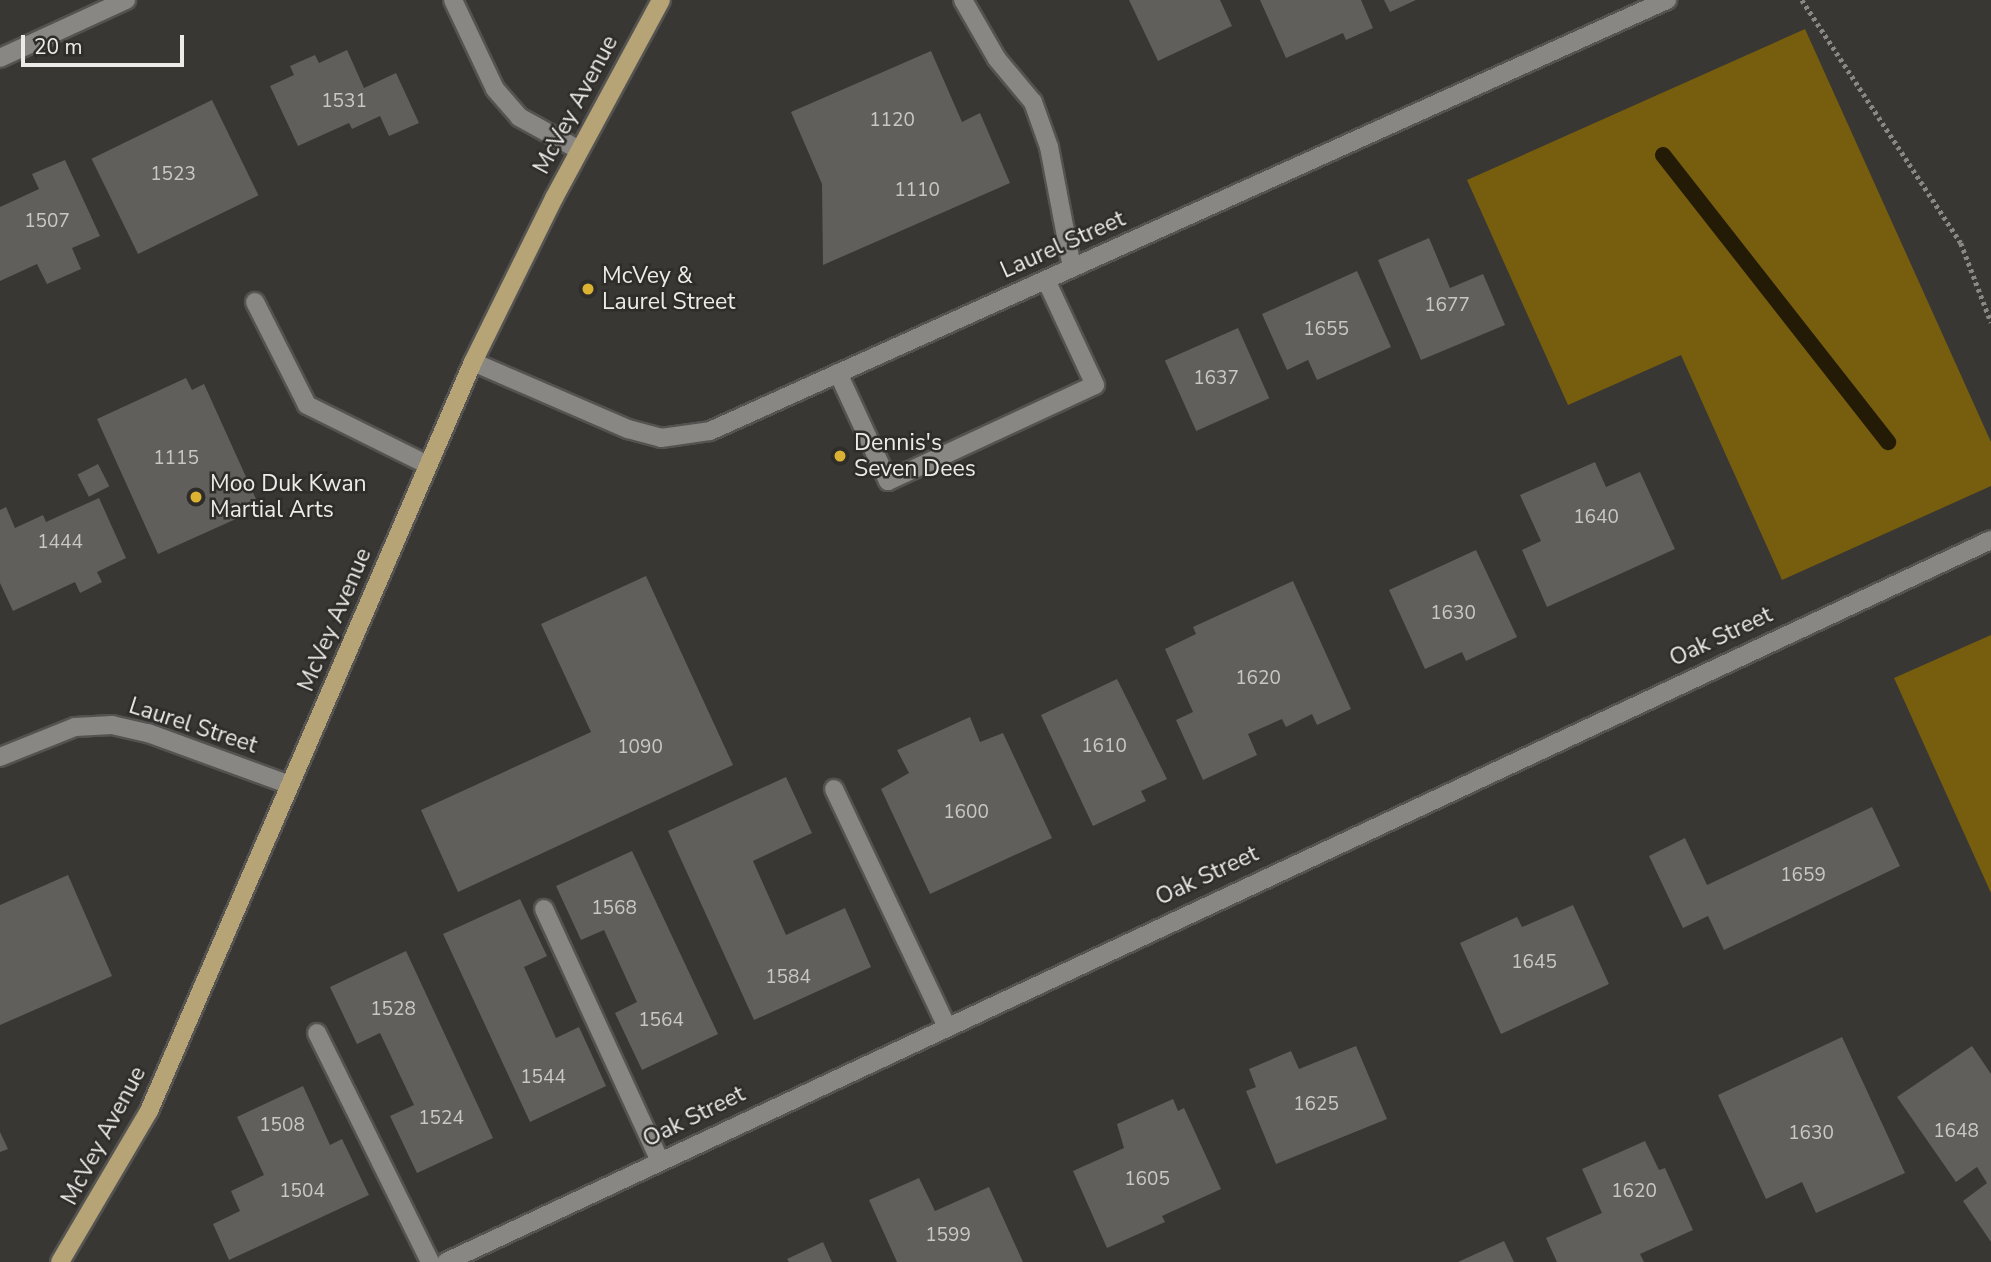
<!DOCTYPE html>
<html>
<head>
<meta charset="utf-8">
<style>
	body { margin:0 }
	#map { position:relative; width:1991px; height:1262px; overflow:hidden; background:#383734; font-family:"Nunito Sans",sans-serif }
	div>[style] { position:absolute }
	.forest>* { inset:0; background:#775d0e }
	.stream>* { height:16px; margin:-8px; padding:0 8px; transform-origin:8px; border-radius:8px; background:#231b05 }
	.building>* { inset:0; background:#605f5c; transform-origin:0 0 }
	.path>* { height:4.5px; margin-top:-2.25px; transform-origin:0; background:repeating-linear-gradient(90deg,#898886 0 3.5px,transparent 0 7px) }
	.roads { filter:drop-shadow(2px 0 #545351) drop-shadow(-2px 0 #545351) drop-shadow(0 2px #545351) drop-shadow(0 -2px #545351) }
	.minor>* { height:18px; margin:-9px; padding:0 9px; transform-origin:9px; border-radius:9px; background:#888784 }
	.major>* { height:18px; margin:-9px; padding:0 9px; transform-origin:9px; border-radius:9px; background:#b6a476 }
	.dots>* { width:19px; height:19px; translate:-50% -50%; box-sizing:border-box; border:4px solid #2e2d2a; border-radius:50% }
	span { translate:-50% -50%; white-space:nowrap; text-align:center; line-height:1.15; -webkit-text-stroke:5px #2e2d2a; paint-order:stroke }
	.number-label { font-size:19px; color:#c9c8c6 }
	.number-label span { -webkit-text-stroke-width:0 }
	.street-label { font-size:23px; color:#ecebe9 }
	.poi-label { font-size:23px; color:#ecebe9 }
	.left { translate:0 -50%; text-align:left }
	.scale { position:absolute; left:21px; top:35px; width:163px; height:32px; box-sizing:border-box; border:4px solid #ecebe9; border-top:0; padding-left:9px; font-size:21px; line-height:24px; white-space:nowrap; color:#ecebe9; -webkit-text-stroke:5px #2e2d2a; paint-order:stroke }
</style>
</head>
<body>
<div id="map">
	<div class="forest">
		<i style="clip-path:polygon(1805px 29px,1991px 442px,1991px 486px,1782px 580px,1681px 355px,1568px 405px,1467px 180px)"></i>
		<i style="clip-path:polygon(1991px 635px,1991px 893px,1894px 678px)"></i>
	</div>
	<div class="stream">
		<i style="left:1663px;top:155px;width:365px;rotate:51.9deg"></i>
	</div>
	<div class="building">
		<i style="clip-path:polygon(1129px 0,1220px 0,1232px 26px,1158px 61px)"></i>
		<i style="clip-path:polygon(1260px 0,1361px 0,1373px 28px,1346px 40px,1343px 33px,1286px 58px)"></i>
		<i style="clip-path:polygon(1384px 0,1416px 0,1390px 12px)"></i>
		<i style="clip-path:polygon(347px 50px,364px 88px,396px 73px,419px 123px,389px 136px,380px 116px,352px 129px,349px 123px,298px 146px,270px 86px,294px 75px,290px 66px,315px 55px,319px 63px)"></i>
		<i style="clip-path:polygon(931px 51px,962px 122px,980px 113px,1010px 183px,823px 265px,822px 184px,791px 112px)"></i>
		<i style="left:212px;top:100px;width:106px;height:134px;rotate:64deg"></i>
		<i style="clip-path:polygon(65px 160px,100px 236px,72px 248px,81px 269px,47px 284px,37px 264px,0 281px,0 207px,39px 189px,32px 174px)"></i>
		<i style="clip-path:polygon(1429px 238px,1450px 288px,1483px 274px,1505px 325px,1421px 360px,1378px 260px)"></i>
		<i style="clip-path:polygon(1357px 271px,1391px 347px,1317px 380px,1308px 360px,1287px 370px,1262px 314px)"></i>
		<i style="left:1238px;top:328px;width:77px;height:80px;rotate:66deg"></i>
		<i style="clip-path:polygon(186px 378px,192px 390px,204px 384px,256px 499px,243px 505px,247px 514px,158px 554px,97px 419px)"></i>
		<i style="clip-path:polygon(1595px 462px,1606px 487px,1640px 472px,1675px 549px,1547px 607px,1522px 550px,1541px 541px,1520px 495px)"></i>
		<i style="left:98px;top:464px;width:25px;height:23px;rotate:63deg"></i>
		<i style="clip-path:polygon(99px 498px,126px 558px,97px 572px,102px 582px,80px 593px,75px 582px,13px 611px,0 583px,0 510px,6px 507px,15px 528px,43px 515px,46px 522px)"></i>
		<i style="clip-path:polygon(1476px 550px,1517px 637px,1466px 661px,1462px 652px,1425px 669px,1389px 590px)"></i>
		<i style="clip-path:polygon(646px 576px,733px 765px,458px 892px,421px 810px,591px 732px,541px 624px)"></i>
		<i style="clip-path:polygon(1293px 581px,1351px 709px,1317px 725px,1312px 714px,1286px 727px,1282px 719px,1248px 734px,1257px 755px,1203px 780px,1176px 720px,1193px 712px,1165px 649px,1196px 634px,1193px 627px)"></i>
		<i style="clip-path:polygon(1117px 679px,1167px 779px,1141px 791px,1146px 801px,1093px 826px,1041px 715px)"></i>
		<i style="clip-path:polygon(970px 717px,980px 742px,1003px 733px,1052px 838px,930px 894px,881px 789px,909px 773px,897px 750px)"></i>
		<i style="clip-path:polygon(786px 777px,812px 833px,753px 861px,786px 935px,845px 908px,871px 967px,754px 1020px,668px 831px)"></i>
		<i style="clip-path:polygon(1872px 807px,1900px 866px,1724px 950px,1708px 916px,1683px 928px,1649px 856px,1685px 838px,1707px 885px)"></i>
		<i style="clip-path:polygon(632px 851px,718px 1034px,642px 1070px,615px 1013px,637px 1002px,604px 930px,581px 940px,556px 886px)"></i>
		<i style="clip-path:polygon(68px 875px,112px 976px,0 1025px,0 905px)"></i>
		<i style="clip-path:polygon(520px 899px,547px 956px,524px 967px,556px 1038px,579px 1027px,606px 1086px,530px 1122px,443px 934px)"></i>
		<i style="clip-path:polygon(1573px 905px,1609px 984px,1501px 1034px,1460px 943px,1517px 917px,1522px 927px)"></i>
		<i style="clip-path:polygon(406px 951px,493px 1138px,417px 1173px,390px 1116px,414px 1105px,380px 1033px,357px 1044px,330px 987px)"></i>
		<i style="clip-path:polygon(1842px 1037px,1905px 1173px,1816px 1213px,1802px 1182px,1766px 1199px,1718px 1095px)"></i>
		<i style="clip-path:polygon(1356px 1046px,1387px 1119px,1276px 1164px,1246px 1091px,1256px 1087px,1249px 1069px,1291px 1051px,1299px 1069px)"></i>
		<i style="clip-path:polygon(1972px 1046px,1991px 1074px,1991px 1242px,1963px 1201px,1987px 1183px,1977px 1167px,1956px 1182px,1897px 1097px)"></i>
		<i style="clip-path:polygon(303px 1086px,330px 1145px,342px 1139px,369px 1195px,229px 1260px,213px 1224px,240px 1211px,231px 1191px,264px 1175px,237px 1117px)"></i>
		<i style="clip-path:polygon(1173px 1099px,1178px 1111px,1184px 1108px,1221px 1189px,1162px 1216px,1165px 1222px,1107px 1248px,1073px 1171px,1124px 1148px,1117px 1124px)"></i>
		<i style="clip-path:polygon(0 1132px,8px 1149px,0 1152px)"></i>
		<i style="clip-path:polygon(1645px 1141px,1659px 1170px,1665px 1168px,1693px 1230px,1640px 1254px,1644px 1262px,1557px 1262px,1546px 1238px,1602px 1213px,1582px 1169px)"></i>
		<i style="clip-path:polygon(919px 1178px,935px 1211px,989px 1187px,1023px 1262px,897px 1262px,869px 1200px)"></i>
		<i style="clip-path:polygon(1504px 1241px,1514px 1262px,1458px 1262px)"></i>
		<i style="clip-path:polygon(823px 1242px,832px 1262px,789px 1262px,787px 1259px)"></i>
	</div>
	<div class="path">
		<i style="left:1802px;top:0;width:290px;rotate:56.8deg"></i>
		<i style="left:1961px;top:243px;width:85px;rotate:69.2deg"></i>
	</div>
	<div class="roads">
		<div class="minor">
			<i style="left:453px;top:0;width:98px;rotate:64.7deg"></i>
			<i style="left:495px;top:89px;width:37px;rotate:49deg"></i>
			<i style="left:519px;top:117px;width:68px;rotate:28.8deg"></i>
			<i style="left:963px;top:0;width:68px;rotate:60deg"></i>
			<i style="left:997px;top:59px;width:56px;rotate:50.1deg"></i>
			<i style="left:1033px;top:102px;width:48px;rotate:70.4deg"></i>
			<i style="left:1049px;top:147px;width:123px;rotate:79.2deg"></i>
			<i style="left:0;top:58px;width:139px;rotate:-24.7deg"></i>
			<i style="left:255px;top:302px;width:115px;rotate:63.2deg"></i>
			<i style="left:307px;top:405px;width:135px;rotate:26.4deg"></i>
			<i style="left:473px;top:362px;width:169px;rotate:23.4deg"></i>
			<i style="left:628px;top:429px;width:34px;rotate:15deg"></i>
			<i style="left:661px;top:438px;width:49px;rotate:-8.1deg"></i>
			<i style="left:710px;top:431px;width:1050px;rotate:-24.25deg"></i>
			<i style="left:838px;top:373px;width:119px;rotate:65.2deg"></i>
			<i style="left:888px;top:481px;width:228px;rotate:-24.9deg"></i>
			<i style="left:1095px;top:385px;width:116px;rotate:-115deg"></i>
			<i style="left:0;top:757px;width:81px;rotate:-21.8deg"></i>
			<i style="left:75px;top:727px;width:37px;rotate:-3deg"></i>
			<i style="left:112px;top:725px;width:37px;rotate:13deg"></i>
			<i style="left:148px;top:733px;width:151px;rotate:20.1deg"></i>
			<i style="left:834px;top:789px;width:261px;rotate:64.6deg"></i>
			<i style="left:544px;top:909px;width:277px;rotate:65.3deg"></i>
			<i style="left:317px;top:1033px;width:255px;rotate:63.7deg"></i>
			<i style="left:446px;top:1262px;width:1705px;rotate:-25.05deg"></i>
		</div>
		<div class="major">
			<i style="left:60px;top:1262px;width:175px;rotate:-59.5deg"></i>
			<i style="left:149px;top:1111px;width:816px;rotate:-66.61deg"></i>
			<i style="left:473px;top:362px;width:183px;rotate:-63.7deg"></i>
			<i style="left:554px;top:198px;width:225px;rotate:-61.6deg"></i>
		</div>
	</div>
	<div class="dots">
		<i style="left:588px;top:289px;background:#dcb233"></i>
		<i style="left:840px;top:456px;background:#dcb233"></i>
		<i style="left:196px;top:497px;background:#dcb233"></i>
	</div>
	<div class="number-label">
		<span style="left:344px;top:102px">1531</span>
		<span style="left:892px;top:121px">1120</span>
		<span style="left:173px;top:175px">1523</span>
		<span style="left:917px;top:191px">1110</span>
		<span style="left:47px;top:222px">1507</span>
		<span style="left:1447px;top:306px">1677</span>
		<span style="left:1326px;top:330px">1655</span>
		<span style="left:1216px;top:379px">1637</span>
		<span style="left:176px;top:459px">1115</span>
		<span style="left:1596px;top:518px">1640</span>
		<span style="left:60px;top:543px">1444</span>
		<span style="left:1453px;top:614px">1630</span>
		<span style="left:1258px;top:679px">1620</span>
		<span style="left:1104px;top:747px">1610</span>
		<span style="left:640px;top:748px">1090</span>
		<span style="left:966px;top:813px">1600</span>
		<span style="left:1803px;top:876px">1659</span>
		<span style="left:614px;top:909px">1568</span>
		<span style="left:1534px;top:963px">1645</span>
		<span style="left:788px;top:978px">1584</span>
		<span style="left:393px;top:1010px">1528</span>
		<span style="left:661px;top:1021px">1564</span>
		<span style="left:543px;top:1078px">1544</span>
		<span style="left:1316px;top:1105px">1625</span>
		<span style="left:441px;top:1119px">1524</span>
		<span style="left:282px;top:1126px">1508</span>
		<span style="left:1956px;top:1132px">1648</span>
		<span style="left:1811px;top:1134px">1630</span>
		<span style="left:1147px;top:1180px">1605</span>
		<span style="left:302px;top:1192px">1504</span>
		<span style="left:1634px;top:1192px">1620</span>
		<span style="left:948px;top:1236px">1599</span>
	</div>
	<div class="street-label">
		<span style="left:576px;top:105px;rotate:-62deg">McVey Avenue</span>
		<span style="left:1063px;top:245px;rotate:-24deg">Laurel Street</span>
		<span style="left:335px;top:620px;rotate:-67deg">McVey Avenue</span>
		<span style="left:1721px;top:637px;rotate:-25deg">Oak Street</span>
		<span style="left:193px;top:726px;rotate:18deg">Laurel Street</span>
		<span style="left:1207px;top:876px;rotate:-25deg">Oak Street</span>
		<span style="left:694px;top:1117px;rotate:-26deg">Oak Street</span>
		<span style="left:104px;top:1136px;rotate:-62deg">McVey Avenue</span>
	</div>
	<div class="poi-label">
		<span class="left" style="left:602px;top:289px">McVey &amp;<br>Laurel Street</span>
		<span class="left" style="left:854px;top:456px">Dennis's<br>Seven Dees</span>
		<span class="left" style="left:210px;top:497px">Moo Duk Kwan<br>Martial Arts</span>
	</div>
	<div class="scale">20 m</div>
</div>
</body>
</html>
